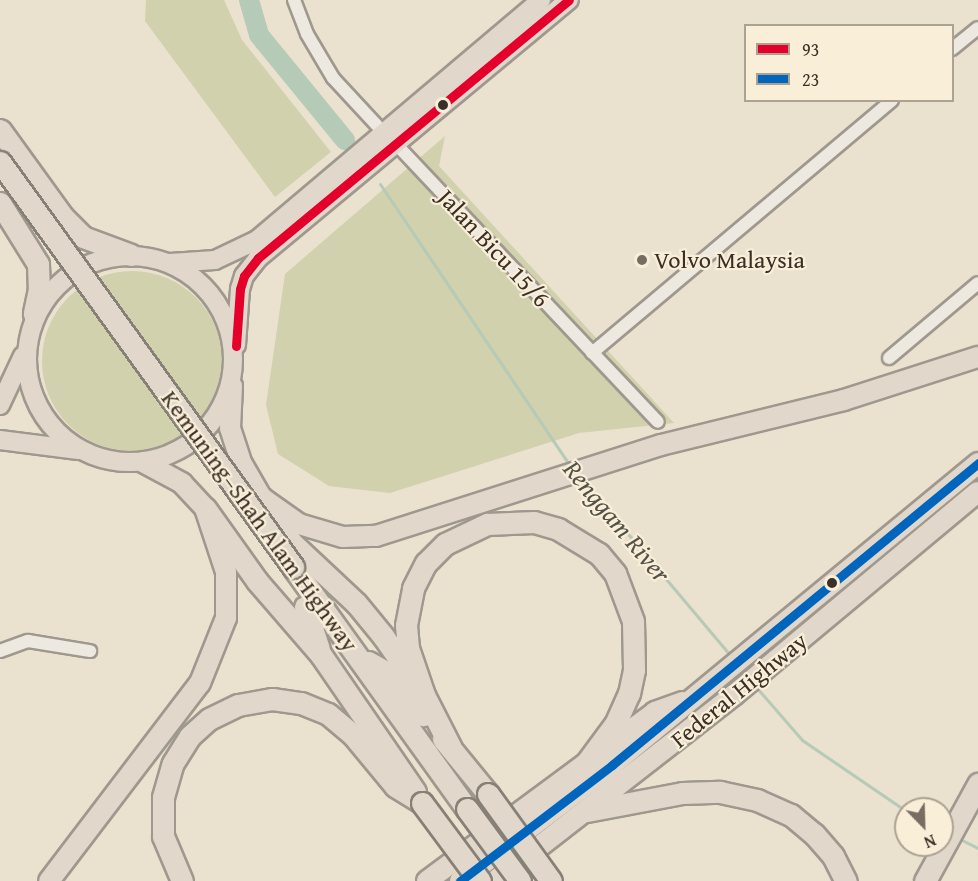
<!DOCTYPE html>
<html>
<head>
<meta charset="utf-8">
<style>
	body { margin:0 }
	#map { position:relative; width:978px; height:881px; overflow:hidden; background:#eae1cf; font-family:"Gentium Book Plus",serif }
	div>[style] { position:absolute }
	.green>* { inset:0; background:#d1d1ae }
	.round { border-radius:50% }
	.stream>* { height:3px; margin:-1.5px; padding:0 1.5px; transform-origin:1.5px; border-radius:1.5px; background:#b5cab7 }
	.river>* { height:20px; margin:-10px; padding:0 10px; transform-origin:10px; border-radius:10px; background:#b5cab7 }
	.roads { filter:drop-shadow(2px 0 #9f988e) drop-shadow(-2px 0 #9f988e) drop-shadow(0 2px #9f988e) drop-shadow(0 -2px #9f988e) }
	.minor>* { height:12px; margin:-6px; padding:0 6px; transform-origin:6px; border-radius:6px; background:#ede9e0 }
	.primary>* { height:18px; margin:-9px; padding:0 9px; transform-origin:9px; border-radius:9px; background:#e1d8cb }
	.primary>.ring { margin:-9px; padding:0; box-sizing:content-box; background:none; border:18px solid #e1d8cb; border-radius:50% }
	.trunk>* { height:20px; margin:-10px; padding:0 10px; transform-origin:10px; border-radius:10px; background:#e1d8cb }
	.motorway>* { height:21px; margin:-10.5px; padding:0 10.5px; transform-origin:10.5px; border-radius:10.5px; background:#e1d8cb }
	.bridges { filter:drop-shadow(2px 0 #868076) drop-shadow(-2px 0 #868076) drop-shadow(0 2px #868076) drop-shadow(0 -2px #868076) }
	.motorway-bridge>* { height:21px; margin:-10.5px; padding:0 10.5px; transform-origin:10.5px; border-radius:10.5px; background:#e1d8cb }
	.bus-1>* { height:9px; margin:-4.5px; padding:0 4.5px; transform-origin:4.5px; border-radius:4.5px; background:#e4002b }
	.bus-2>* { height:9px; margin:-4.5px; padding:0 4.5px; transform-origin:4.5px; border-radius:4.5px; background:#0065bd }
	.dots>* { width:16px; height:16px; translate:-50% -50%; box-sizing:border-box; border:3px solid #f9eed8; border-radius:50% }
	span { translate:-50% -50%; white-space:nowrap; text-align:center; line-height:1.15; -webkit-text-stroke:4.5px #f9eed8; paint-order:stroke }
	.street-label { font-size:24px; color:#3b2f28 }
	.poi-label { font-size:24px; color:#3b2f28 }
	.left { translate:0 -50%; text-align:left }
	.water-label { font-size:26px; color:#545349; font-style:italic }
	.legend { position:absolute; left:744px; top:24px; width:210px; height:78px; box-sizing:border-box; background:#f9eed8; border:2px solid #ada292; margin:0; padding:8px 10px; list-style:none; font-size:18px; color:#3b2f28 }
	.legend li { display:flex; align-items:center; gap:12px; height:30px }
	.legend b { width:30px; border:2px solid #ada292 }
	.north { position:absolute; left:894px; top:797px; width:60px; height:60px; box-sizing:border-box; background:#f9eed8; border:2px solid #ada292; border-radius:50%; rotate:157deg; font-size:16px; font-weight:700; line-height:24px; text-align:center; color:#3b2f28 }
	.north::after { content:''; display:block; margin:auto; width:21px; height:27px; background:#786d62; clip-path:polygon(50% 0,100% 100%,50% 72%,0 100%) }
</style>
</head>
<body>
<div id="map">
	<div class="green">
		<i style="clip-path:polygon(146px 0,224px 0,242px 40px,331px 152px,275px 197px,145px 21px)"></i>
		<i style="clip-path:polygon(445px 136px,439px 166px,674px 423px,579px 433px,390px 493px,329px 486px,278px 454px,266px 405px,285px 274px)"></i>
		<i class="round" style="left:42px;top:271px;width:180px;height:180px"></i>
	</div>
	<div class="stream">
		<i style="left:380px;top:184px;width:340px;rotate:56deg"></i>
		<i style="left:581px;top:478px;width:233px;rotate:49.9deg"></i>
		<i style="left:756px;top:687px;width:70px;rotate:49deg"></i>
		<i style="left:802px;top:740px;width:126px;rotate:34.3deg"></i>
		<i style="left:958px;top:838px;width:22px;rotate:27deg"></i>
	</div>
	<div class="river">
		<i style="left:249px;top:0;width:36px;rotate:74deg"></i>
		<i style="left:259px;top:35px;width:136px;rotate:50.7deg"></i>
	</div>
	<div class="roads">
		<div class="minor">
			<i style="left:294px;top:0;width:36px;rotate:69deg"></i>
			<i style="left:307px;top:34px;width:51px;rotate:59.4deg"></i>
			<i style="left:333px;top:78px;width:75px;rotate:47.2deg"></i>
			<i style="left:952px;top:49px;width:33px;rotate:-39deg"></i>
			<i style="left:395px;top:143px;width:383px;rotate:46.7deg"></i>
			<i style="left:592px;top:353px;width:392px;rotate:-40.1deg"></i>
			<i style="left:889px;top:358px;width:116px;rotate:-40.1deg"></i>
			<i style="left:0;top:651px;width:30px;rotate:-20deg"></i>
			<i style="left:28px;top:641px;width:63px;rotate:9.2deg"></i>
		</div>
		<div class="primary">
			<i class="ring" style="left:27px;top:256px;width:188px;height:188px"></i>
			<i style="left:170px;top:263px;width:45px;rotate:-3.8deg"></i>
			<i style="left:215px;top:260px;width:47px;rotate:-25.5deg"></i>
			<i style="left:257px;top:240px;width:372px;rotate:-40.2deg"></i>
			<i style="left:236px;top:345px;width:56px;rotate:-85.9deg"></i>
			<i style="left:240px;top:289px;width:14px;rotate:-73deg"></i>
			<i style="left:244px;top:276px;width:23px;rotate:-52deg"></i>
			<i style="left:258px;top:258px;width:404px;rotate:-39.7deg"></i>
			<i style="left:0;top:405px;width:54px;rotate:-64.9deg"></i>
			<i style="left:0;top:440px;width:79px;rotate:7.3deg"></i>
		</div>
		<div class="trunk">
			<i style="left:232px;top:386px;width:42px;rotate:92.7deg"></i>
			<i style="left:230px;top:428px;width:38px;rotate:72deg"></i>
			<i style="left:242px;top:464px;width:39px;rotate:60deg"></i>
			<i style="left:262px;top:498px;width:45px;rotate:35.1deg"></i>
			<i style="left:299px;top:524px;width:46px;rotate:16.5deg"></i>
			<i style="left:343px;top:537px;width:33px;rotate:-2deg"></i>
			<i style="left:376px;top:536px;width:299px;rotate:-17.7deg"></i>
			<i style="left:661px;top:445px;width:188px;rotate:-13.8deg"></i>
			<i style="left:844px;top:400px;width:141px;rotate:-17.8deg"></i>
			<i style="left:49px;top:881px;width:249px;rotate:-52.7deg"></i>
			<i style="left:200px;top:683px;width:70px;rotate:-68.2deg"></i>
			<i style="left:226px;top:618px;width:46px;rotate:-90deg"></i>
			<i style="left:226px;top:572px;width:67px;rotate:-108.2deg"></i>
			<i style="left:205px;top:508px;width:34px;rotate:-133deg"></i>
			<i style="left:182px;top:483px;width:44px;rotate:-151.7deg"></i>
			<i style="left:427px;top:881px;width:284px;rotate:-36.5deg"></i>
			<i style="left:655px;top:712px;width:29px;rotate:-20deg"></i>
			<i style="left:460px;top:881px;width:191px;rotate:-37.3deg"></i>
			<i style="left:612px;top:765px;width:475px;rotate:-39.5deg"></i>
			<i style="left:495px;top:881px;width:303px;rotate:-37.9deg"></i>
			<i style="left:734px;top:695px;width:317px;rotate:-39.8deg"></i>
		</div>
		<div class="motorway">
			<i style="left:0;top:130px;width:107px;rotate:54.1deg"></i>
			<i style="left:63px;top:217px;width:28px;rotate:45deg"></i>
			<i style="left:83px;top:237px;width:51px;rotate:20.6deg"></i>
			<i style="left:0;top:203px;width:72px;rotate:58.1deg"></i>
			<i style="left:38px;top:264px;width:25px;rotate:88deg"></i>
			<i style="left:39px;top:289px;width:25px;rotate:102deg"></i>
			<i style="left:262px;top:498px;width:23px;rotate:65deg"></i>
			<i style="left:272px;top:519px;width:35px;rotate:50deg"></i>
			<i style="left:295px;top:546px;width:83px;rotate:43.1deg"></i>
			<i style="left:356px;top:603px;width:43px;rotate:50.7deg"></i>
			<i style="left:383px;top:636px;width:72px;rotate:55.2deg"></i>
			<i style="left:424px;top:695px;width:59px;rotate:63deg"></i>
			<i style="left:205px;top:508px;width:90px;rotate:54.5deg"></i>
			<i style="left:257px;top:581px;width:98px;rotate:49.1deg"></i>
			<i style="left:321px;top:655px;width:166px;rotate:55.5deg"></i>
			<i style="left:293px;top:567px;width:298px;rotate:54.3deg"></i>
			<i style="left:305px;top:607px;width:44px;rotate:71.6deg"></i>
			<i style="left:368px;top:662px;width:23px;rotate:29deg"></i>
			<i style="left:388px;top:673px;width:55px;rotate:50.2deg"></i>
			<i style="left:424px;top:695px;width:50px;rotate:-108.8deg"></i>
			<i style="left:408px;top:648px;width:23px;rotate:-95deg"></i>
			<i style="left:406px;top:625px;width:38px;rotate:-79deg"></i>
			<i style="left:413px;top:588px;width:28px;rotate:-63deg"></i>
			<i style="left:426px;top:563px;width:27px;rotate:-45deg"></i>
			<i style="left:445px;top:544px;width:47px;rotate:-25.5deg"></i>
			<i style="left:487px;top:524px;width:47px;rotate:-2.4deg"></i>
			<i style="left:534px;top:522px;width:25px;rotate:16deg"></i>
			<i style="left:558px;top:529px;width:48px;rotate:31.4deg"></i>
			<i style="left:599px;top:554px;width:25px;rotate:50deg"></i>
			<i style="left:615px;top:573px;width:51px;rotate:69.4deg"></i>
			<i style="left:633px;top:621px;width:49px;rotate:88.8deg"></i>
			<i style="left:634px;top:670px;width:24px;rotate:102deg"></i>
			<i style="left:629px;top:693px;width:34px;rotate:114deg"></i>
			<i style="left:615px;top:724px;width:52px;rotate:126.4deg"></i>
			<i style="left:443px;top:739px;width:71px;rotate:50.7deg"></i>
			<i style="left:587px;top:811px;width:97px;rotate:-10.7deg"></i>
			<i style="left:682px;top:793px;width:38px;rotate:-2deg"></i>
			<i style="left:720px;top:792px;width:38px;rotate:12deg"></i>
			<i style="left:757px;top:800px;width:37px;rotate:24deg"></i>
			<i style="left:791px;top:815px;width:30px;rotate:40deg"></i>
			<i style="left:814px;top:834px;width:29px;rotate:49deg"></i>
			<i style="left:833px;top:856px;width:28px;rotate:63deg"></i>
			<i style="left:182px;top:881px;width:49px;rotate:-112.9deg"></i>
			<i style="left:163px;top:836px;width:39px;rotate:-90deg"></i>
			<i style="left:163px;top:797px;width:35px;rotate:-74deg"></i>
			<i style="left:173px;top:763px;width:32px;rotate:-58deg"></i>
			<i style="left:190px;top:736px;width:25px;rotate:-42deg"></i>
			<i style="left:209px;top:719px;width:32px;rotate:-26deg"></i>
			<i style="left:238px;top:705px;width:35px;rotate:-10deg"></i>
			<i style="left:272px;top:699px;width:29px;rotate:8deg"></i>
			<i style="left:301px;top:703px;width:29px;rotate:22deg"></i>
			<i style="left:328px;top:714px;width:33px;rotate:40deg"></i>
			<i style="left:353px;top:735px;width:66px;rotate:50.5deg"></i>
			<i style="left:395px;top:786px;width:32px;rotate:32deg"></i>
			<i style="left:925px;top:881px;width:111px;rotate:-61.3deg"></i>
		</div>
	</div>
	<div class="bridges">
		<div class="motorway-bridge">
			<i style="left:0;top:162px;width:500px;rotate:54.1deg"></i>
			<i style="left:488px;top:794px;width:107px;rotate:54.1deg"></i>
			<i style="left:422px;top:803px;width:97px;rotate:53.4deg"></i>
			<i style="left:467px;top:809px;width:89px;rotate:53.6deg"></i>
		</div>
	</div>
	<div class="bus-1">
		<i style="left:236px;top:346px;width:57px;rotate:-86deg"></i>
		<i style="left:240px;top:289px;width:14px;rotate:-73deg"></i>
		<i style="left:244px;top:276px;width:23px;rotate:-52deg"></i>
		<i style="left:258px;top:258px;width:404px;rotate:-39.7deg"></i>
	</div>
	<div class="bus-2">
		<i style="left:460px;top:881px;width:191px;rotate:-37.3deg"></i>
		<i style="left:612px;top:765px;width:475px;rotate:-39.5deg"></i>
	</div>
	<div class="dots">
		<i style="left:443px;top:105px;background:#3b2f28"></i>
		<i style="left:642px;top:260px;background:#786d62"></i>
		<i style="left:832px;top:583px;background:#3b2f28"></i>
	</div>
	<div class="street-label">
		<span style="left:494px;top:248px;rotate:47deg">Jalan Bicu 15/6</span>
		<span style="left:260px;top:521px;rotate:54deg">Kemuning–Shah Alam Highway</span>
		<span style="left:739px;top:690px;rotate:-39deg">Federal Highway</span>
	</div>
	<div class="poi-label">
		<span class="left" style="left:654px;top:260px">Volvo Malaysia</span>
	</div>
	<div class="water-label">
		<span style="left:617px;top:521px;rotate:50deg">Renggam River</span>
	</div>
	<ul class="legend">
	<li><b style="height:8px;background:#e4002b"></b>93</li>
	<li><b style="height:8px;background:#0065bd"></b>23</li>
	</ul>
	<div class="north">N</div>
</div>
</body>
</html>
